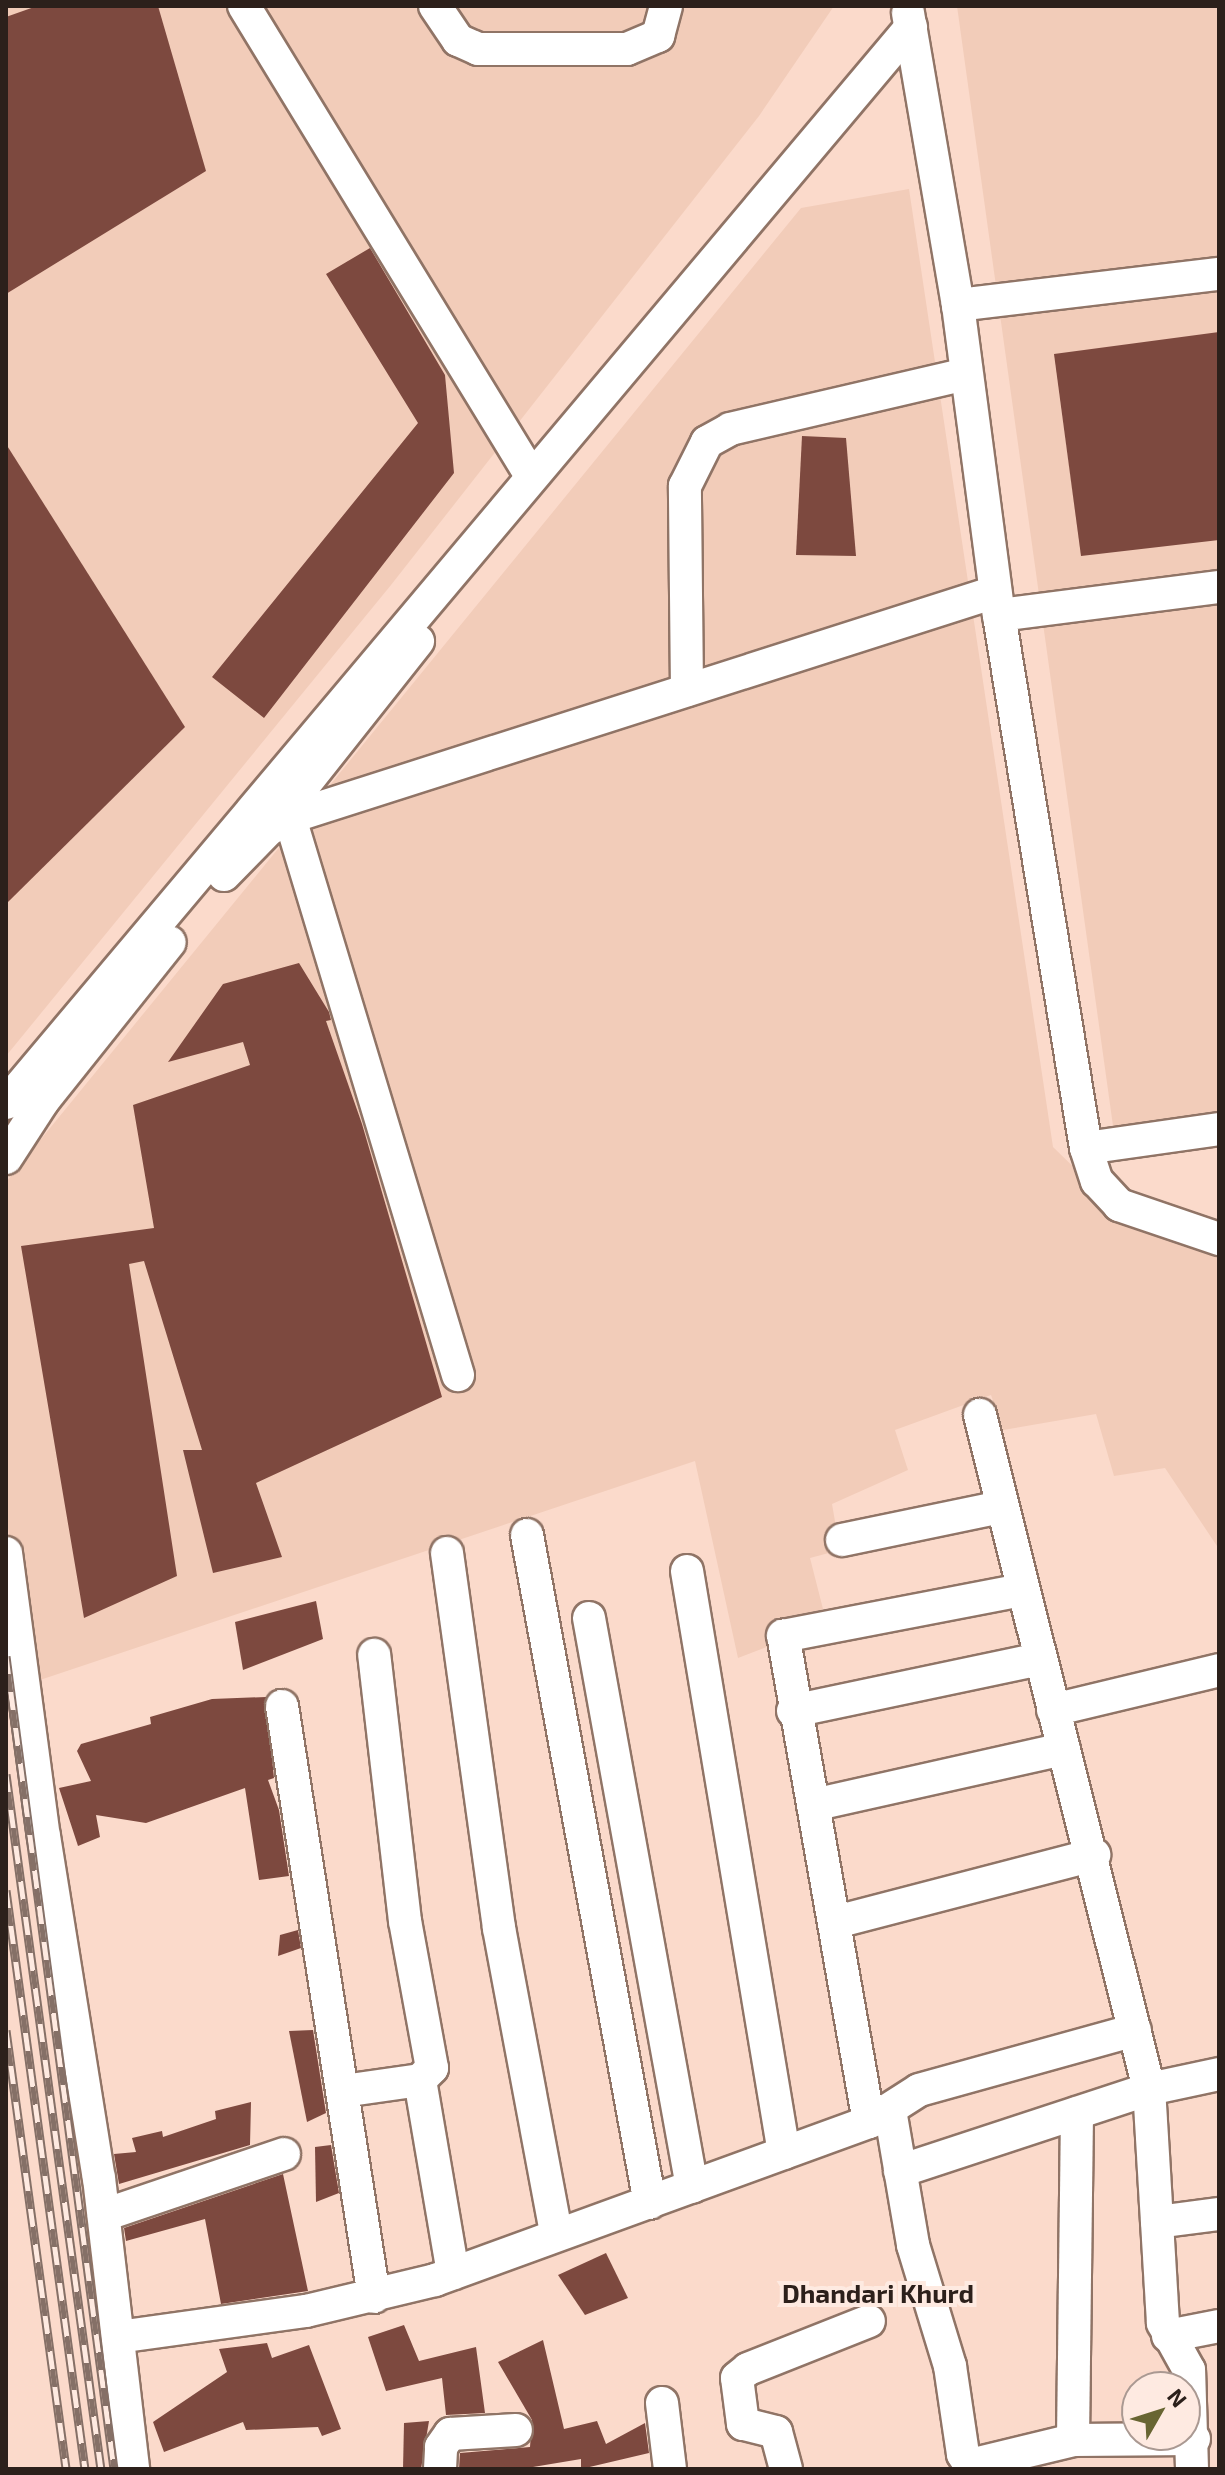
<!DOCTYPE html>
<html>
<head>
<meta charset="utf-8">
<style>
	body { margin:0 }
	#map { position:relative; width:1225px; height:2475px; overflow:hidden; background:#fbdacb; font-family:"Exo 2",sans-serif }
	div>[style] { position:absolute }
	.built>* { inset:0; background:#f2ccb9 }
	.building>* { inset:0; background:#7d493f }
	.roads { filter:drop-shadow(2px 0 #907466) drop-shadow(-2px 0 #907466) drop-shadow(0 2px #907466) drop-shadow(0 -2px #907466) }
	.minor>* { height:32px; margin:-16px; padding:0 16px; transform-origin:16px; border-radius:16px; background:#fff }
	.rail>* { height:9px; margin-top:-4.5px; transform-origin:0; background:repeating-linear-gradient(90deg,#feeae1 0 18px,#857067 0 36px); box-sizing:border-box; border-block:2px solid #857067 }
	span { translate:-50% -50%; white-space:nowrap; text-align:center; line-height:1.15; -webkit-text-stroke:8px #feeae1; paint-order:stroke }
	.quarter-label { font-size:26px; color:#2c201b; font-weight:700 }
	.frame { position:absolute; inset:0; border:8px solid #2c201b; pointer-events:none }
	.north { position:absolute; left:1121px; top:2371px; width:80px; height:80px; box-sizing:border-box; background:#feeae1; border:2px solid #aa9992; border-radius:50%; rotate:51deg; font-size:22px; font-weight:700; line-height:32px; text-align:center; color:#2c201b }
	.north::after { content:''; display:block; margin:auto; width:28px; height:36px; background:#686532; clip-path:polygon(50% 0,100% 100%,50% 72%,0 100%) }
</style>
</head>
<body>
<div id="map">
	<div class="built">
		<i style="clip-path:polygon(6px 6px,834px 6px,759px 116px,391px 585px,6px 1056px)"></i>
		<i style="clip-path:polygon(957px 6px,1219px 6px,1219px 1118px,1114px 1133px)"></i>
		<i style="clip-path:polygon(909px 189px,1053px 1147px,1132px 1224px,1219px 1251px,1219px 1549px,1165px 1468px,1114px 1476px,1096px 1414px,1003px 1430px,991px 1395px,895px 1430px,908px 1470px,832px 1504px,840px 1550px,810px 1558px,823px 1609px,789px 1621px,793px 1637px,738px 1658px,695px 1461px,28px 1684px,6px 1512px,6px 1182px,801px 208px)"></i>
	</div>
	<div class="building">
		<i style="clip-path:polygon(37px 6px,158px 6px,206px 171px,6px 294px,6px 17px)"></i>
		<i style="clip-path:polygon(370px 248px,445px 375px,454px 473px,264px 718px,212px 677px,418px 423px,326px 274px)"></i>
		<i style="clip-path:polygon(1219px 332px,1219px 540px,1081px 556px,1054px 354px)"></i>
		<i style="clip-path:polygon(802px 436px,846px 438px,856px 556px,796px 555px)"></i>
		<i style="clip-path:polygon(6px 444px,185px 727px,6px 904px)"></i>
		<i style="clip-path:polygon(299px 963px,329px 1012px,331px 1020px,326px 1021px,362px 1124px,442px 1397px,256px 1483px,282px 1557px,213px 1573px,183px 1450px,202px 1450px,144px 1261px,129px 1264px,177px 1576px,84px 1618px,21px 1246px,154px 1228px,133px 1105px,250px 1065px,243px 1042px,168px 1062px,223px 984px)"></i>
		<i style="clip-path:polygon(316px 1601px,323px 1639px,243px 1670px,235px 1622px)"></i>
		<i style="clip-path:polygon(266px 1697px,274px 1778px,268px 1780px,279px 1810px,289px 1876px,259px 1880px,245px 1788px,146px 1823px,96px 1815px,100px 1837px,78px 1846px,59px 1788px,91px 1781px,77px 1751px,81px 1744px,151px 1724px,150px 1717px,212px 1699px)"></i>
		<i style="clip-path:polygon(298px 1930px,301px 1948px,278px 1956px,280px 1935px)"></i>
		<i style="clip-path:polygon(313px 2030px,326px 2113px,307px 2122px,289px 2031px)"></i>
		<i style="clip-path:polygon(251px 2102px,250px 2145px,119px 2184px,114px 2154px,136px 2152px,132px 2138px,162px 2131px,163px 2137px,216px 2119px,215px 2111px)"></i>
		<i style="clip-path:polygon(331px 2145px,339px 2193px,316px 2202px,315px 2147px)"></i>
		<i style="clip-path:polygon(283px 2174px,308px 2291px,221px 2304px,205px 2219px,126px 2241px,124px 2228px)"></i>
		<i style="clip-path:polygon(606px 2253px,628px 2298px,585px 2315px,558px 2275px)"></i>
		<i style="clip-path:polygon(404px 2325px,419px 2361px,476px 2347px,485px 2413px,446px 2415px,442px 2378px,386px 2391px,368px 2337px)"></i>
		<i style="clip-path:polygon(543px 2340px,564px 2429px,597px 2421px,606px 2444px,645px 2423px,649px 2453px,581px 2469px,581px 2459px,521px 2469px,459px 2469px,460px 2453px,530px 2447px,532px 2420px,498px 2362px)"></i>
		<i style="clip-path:polygon(267px 2343px,272px 2358px,309px 2345px,341px 2429px,322px 2436px,318px 2427px,246px 2430px,243px 2422px,164px 2452px,153px 2422px,227px 2372px,219px 2349px)"></i>
		<i style="clip-path:polygon(429px 2421px,421px 2469px,403px 2469px,404px 2423px)"></i>
	</div>
	<div class="roads">
		<div class="minor">
			<i style="left:244px;top:6px;width:548px;rotate:58.57deg"></i>
			<i style="left:435px;top:6px;width:41px;rotate:55.9deg"></i>
			<i style="left:458px;top:40px;width:22px;rotate:24deg"></i>
			<i style="left:478px;top:49px;width:149px"></i>
			<i style="left:627px;top:49px;width:34px;rotate:-23deg"></i>
			<i style="left:658px;top:36px;width:31px;rotate:-75deg"></i>
			<i style="left:908px;top:13px;width:296px;rotate:80.3deg"></i>
			<i style="left:958px;top:305px;width:313px;rotate:82.5deg"></i>
			<i style="left:999px;top:615px;width:540px;rotate:80.73deg"></i>
			<i style="left:1086px;top:1148px;width:134px;rotate:-8.1deg"></i>
			<i style="left:958px;top:305px;width:263px;rotate:-6.8deg"></i>
			<i style="left:999px;top:615px;width:222px;rotate:-7.3deg"></i>
			<i style="left:687px;top:690px;width:204px;rotate:-90.6deg"></i>
			<i style="left:685px;top:486px;width:49px;rotate:-63.4deg"></i>
			<i style="left:707px;top:442px;width:26px;rotate:-29deg"></i>
			<i style="left:730px;top:429px;width:242px;rotate:-13.1deg"></i>
			<i style="left:290px;top:818px;width:582px;rotate:73.22deg"></i>
			<i style="left:274px;top:823px;width:232px;rotate:-51.6deg"></i>
			<i style="left:224px;top:875px;width:64px;rotate:-45.6deg"></i>
			<i style="left:269px;top:829px;width:28px;rotate:-27deg"></i>
			<i style="left:294px;top:816px;width:736px;rotate:-17.72deg"></i>
			<i style="left:6px;top:1103px;width:1406px;rotate:-49.93deg"></i>
			<i style="left:1086px;top:1148px;width:35px;rotate:72deg"></i>
			<i style="left:1097px;top:1181px;width:33px;rotate:47deg"></i>
			<i style="left:1119px;top:1205px;width:106px;rotate:18.8deg"></i>
			<i style="left:6px;top:1158px;width:68px;rotate:-57deg"></i>
			<i style="left:43px;top:1101px;width:203px;rotate:-51.4deg"></i>
			<i style="left:527px;top:1535px;width:679px;rotate:79.57deg"></i>
			<i style="left:842px;top:1540px;width:163px;rotate:-11.7deg"></i>
			<i style="left:6px;top:1553px;width:286px;rotate:82.4deg"></i>
			<i style="left:44px;top:1836px;width:346px;rotate:80.9deg"></i>
			<i style="left:99px;top:2178px;width:293px;rotate:83.3deg"></i>
			<i style="left:447px;top:1553px;width:379px;rotate:82.1deg"></i>
			<i style="left:499px;top:1928px;width:311px;rotate:79.4deg"></i>
			<i style="left:687px;top:1571px;width:590px;rotate:80.54deg"></i>
			<i style="left:589px;top:1618px;width:578px;rotate:79.74deg"></i>
			<i style="left:282px;top:1706px;width:598px;rotate:81.15deg"></i>
			<i style="left:1053px;top:1710px;width:171px;rotate:-13.5deg"></i>
			<i style="left:793px;top:1711px;width:251px;rotate:-11.9deg"></i>
			<i style="left:813px;top:1805px;width:257px;rotate:-12.6deg"></i>
			<i style="left:836px;top:1922px;width:267px;rotate:-14.6deg"></i>
			<i style="left:420px;top:2080px;width:196px;rotate:80.3deg"></i>
			<i style="left:343px;top:2091px;width:78px;rotate:-8.1deg"></i>
			<i style="left:420px;top:2080px;width:17px;rotate:-45deg"></i>
			<i style="left:432px;top:2068px;width:149px;rotate:-100.4deg"></i>
			<i style="left:405px;top:1921px;width:268px;rotate:-96.6deg"></i>
			<i style="left:890px;top:2110px;width:137px;rotate:80.3deg"></i>
			<i style="left:913px;top:2245px;width:127px;rotate:73deg"></i>
			<i style="left:950px;top:2366px;width:89px;rotate:81.6deg"></i>
			<i style="left:963px;top:2454px;width:13px;rotate:58deg"></i>
			<i style="left:970px;top:2465px;width:106px;rotate:-13.6deg"></i>
			<i style="left:1073px;top:2440px;width:121px;rotate:-0.5deg"></i>
			<i style="left:869px;top:2122px;width:494px;rotate:-100deg"></i>
			<i style="left:783px;top:1636px;width:243px;rotate:-10.9deg"></i>
			<i style="left:900px;top:2171px;width:262px;rotate:-18.2deg"></i>
			<i style="left:1149px;top:2089px;width:695px;rotate:-104.08deg"></i>
			<i style="left:104px;top:2215px;width:190px;rotate:-18.7deg"></i>
			<i style="left:1157px;top:2222px;width:63px;rotate:-7.4deg"></i>
			<i style="left:1168px;top:2336px;width:52px;rotate:-11.1deg"></i>
			<i style="left:118px;top:2337px;width:190px;rotate:-7.9deg"></i>
			<i style="left:306px;top:2311px;width:133px;rotate:-13.5deg"></i>
			<i style="left:435px;top:2280px;width:462px;rotate:-20deg"></i>
			<i style="left:869px;top:2122px;width:59px;rotate:-32.6deg"></i>
			<i style="left:919px;top:2090px;width:224px;rotate:-15.5deg"></i>
			<i style="left:662px;top:2403px;width:66px;rotate:83.1deg"></i>
			<i style="left:1073px;top:2440px;width:327px;rotate:-89.3deg"></i>
			<i style="left:440px;top:2469px;width:22px;rotate:-87deg"></i>
			<i style="left:441px;top:2447px;width:16px;rotate:-55deg"></i>
			<i style="left:450px;top:2434px;width:66px;rotate:-3.5deg"></i>
			<i style="left:786px;top:2469px;width:38px;rotate:-105deg"></i>
			<i style="left:776px;top:2432px;width:34px;rotate:-166deg"></i>
			<i style="left:743px;top:2424px;width:46px;rotate:-97.4deg"></i>
			<i style="left:737px;top:2378px;width:14px;rotate:-39deg"></i>
			<i style="left:748px;top:2369px;width:130px;rotate:-21.6deg"></i>
			<i style="left:1192px;top:2469px;width:99px;rotate:-91.7deg"></i>
			<i style="left:1189px;top:2370px;width:54px;rotate:-119deg"></i>
			<i style="left:1163px;top:2323px;width:234px;rotate:-93.4deg"></i>
			<i style="left:1149px;top:2089px;width:72px;rotate:-12.1deg"></i>
		</div>
	</div>
	<div class="rail">
		<i style="left:6px;top:1656px;width:820px;rotate:82.43deg"></i>
		<i style="left:6px;top:1774px;width:701px;rotate:82.22deg"></i>
		<i style="left:6px;top:1890px;width:584px;rotate:82.23deg"></i>
		<i style="left:6px;top:2030px;width:443px;rotate:82.2deg"></i>
	</div>
	<div class="quarter-label">
		<span style="left:878px;top:2293px">Dhandari Khurd</span>
	</div>
	<div class="frame"></div>
	<div class="north">N</div>
</div>
</body>
</html>
